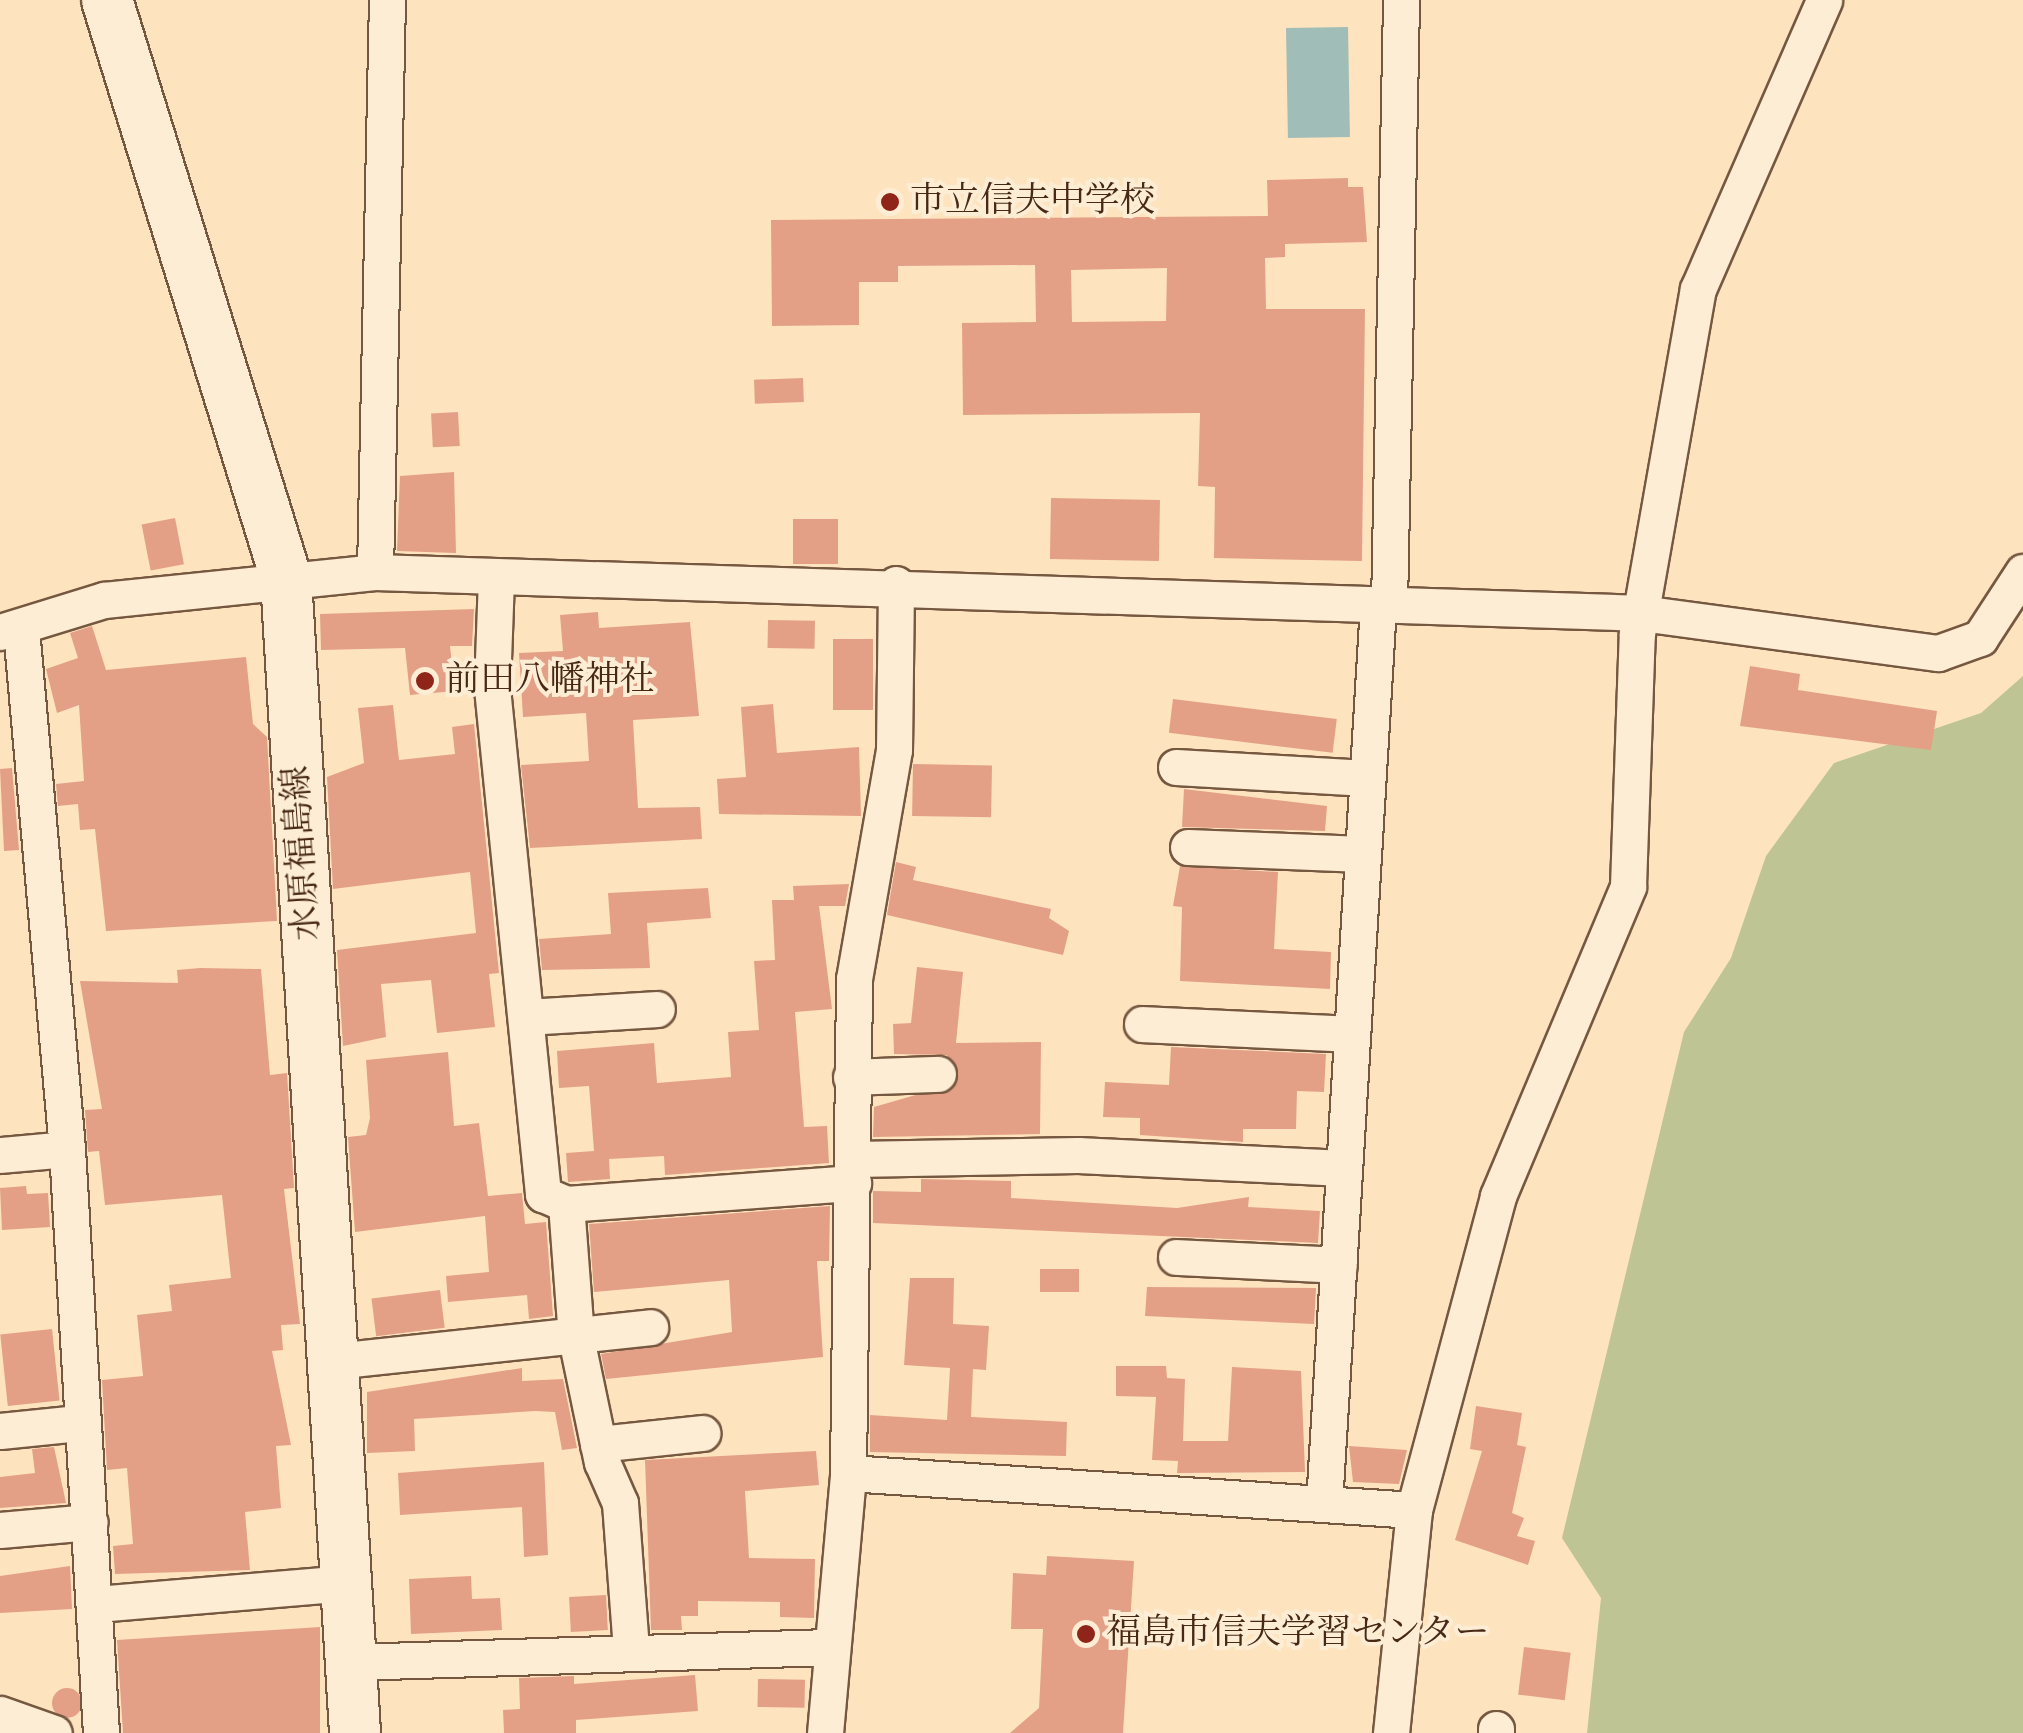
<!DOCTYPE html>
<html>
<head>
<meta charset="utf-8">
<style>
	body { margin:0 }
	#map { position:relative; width:2023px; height:1733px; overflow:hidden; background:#fee3bf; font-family:"IM FELL English","Noto Serif JP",serif }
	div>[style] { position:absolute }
	.green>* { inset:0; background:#bec493 }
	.water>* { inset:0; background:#a1bdb8; transform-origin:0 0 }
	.building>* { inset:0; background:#e4a087; transform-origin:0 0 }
	.round { border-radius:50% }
	.roads { filter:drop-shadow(2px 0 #765840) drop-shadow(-2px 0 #765840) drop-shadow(0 2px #765840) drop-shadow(0 -2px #765840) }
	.minor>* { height:35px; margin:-17.5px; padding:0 17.5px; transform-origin:17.5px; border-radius:17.5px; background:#feedd5 }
	.secondary>* { height:50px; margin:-25px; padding:0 25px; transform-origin:25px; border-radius:25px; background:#feedd5 }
	.dots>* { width:28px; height:28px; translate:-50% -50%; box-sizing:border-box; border:5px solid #feedd5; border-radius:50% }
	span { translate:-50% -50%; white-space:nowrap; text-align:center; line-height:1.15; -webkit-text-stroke:8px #feedd5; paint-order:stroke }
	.poi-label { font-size:35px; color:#482916 }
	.left { translate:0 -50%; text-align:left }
	.street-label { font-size:35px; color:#482916 }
</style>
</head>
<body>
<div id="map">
	<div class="green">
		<i style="clip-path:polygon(2023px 676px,2023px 1733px,1587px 1733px,1601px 1598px,1562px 1538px,1684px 1032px,1731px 958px,1766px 856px,1834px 763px,1981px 713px)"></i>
	</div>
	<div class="water">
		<i style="left:1348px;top:27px;width:110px;height:62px;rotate:89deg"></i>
	</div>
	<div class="building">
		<i style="clip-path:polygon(evenodd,1348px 178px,1348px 187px,1363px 187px,1367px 242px,1285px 244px,1285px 257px,1265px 258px,1266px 309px,1365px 309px,1362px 561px,1214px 558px,1215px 487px,1198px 486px,1200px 413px,963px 415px,962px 323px,1036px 322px,1035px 265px,898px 266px,898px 282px,859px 282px,859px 325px,772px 326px,771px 220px,1268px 216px,1267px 180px,1348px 178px,1167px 268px,1166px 321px,1072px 322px,1071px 270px,1167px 268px)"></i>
		<i style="left:803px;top:378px;width:24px;height:49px;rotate:88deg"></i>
		<i style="left:458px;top:412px;width:34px;height:27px;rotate:87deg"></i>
		<i style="clip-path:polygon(454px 472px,456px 553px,397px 551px,400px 476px)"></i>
		<i style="left:1051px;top:498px;width:109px;height:61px;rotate:1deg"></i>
		<i style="left:175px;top:518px;width:47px;height:34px;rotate:79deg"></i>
		<i style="left:793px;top:519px;width:45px;height:45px"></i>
		<i style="clip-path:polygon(474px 609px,472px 646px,450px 646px,455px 691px,410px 695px,405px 648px,321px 650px,320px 614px)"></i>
		<i style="clip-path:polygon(598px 612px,599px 628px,690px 622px,699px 716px,633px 720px,638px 808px,700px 807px,702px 839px,530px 848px,521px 765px,589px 761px,586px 713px,523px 717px,519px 653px,563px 651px,560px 615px)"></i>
		<i style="left:768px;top:620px;width:47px;height:28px;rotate:1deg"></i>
		<i style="clip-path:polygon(92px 626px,106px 670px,246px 657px,253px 724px,267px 737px,277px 921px,106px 931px,95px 829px,80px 830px,78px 804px,58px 806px,56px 784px,84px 781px,79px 705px,57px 713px,46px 669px,78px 658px,70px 633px)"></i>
		<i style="left:873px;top:639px;width:71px;height:40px;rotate:90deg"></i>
		<i style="clip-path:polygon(1750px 666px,1800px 674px,1798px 690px,1937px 711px,1931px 750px,1740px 726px)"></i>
		<i style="left:1173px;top:699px;width:165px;height:34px;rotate:7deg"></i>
		<i style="clip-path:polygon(773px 704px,777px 753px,859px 747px,861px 816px,719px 814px,717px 779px,746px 777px,741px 707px)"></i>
		<i style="clip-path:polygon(393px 705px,399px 760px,455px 754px,452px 727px,474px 724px,499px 973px,489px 974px,495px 1027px,437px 1033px,431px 980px,381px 984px,386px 1037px,343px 1046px,337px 950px,476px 933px,470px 872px,333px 889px,327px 777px,364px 763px,358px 708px)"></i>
		<i style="left:913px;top:764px;width:79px;height:52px;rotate:1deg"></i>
		<i style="clip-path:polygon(12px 768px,19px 850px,4px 851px,0 769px)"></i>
		<i style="clip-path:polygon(1184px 789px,1327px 806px,1325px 831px,1182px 827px)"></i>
		<i style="clip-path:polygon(896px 862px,916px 867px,913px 880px,1051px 909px,1049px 918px,1069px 931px,1063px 955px,887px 915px)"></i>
		<i style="clip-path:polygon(1180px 866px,1278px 872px,1274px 949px,1331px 952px,1330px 989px,1180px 981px,1182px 907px,1173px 906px)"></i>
		<i style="clip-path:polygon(849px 884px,845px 906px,819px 906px,832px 1009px,795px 1012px,804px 1127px,827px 1126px,829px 1163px,665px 1175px,664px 1156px,609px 1159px,610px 1179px,568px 1182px,566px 1153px,594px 1151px,589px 1086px,559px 1088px,557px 1051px,654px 1043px,657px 1083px,731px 1077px,728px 1032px,759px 1030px,754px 961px,775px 960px,772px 900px,794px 900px,793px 886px)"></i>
		<i style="clip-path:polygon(708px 888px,711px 918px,647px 923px,650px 968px,542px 970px,539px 939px,611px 934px,608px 893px)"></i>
		<i style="clip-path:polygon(917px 967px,963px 972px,956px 1043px,1041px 1042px,1040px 1134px,873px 1137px,874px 1107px,957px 1083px,947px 1055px,894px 1054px,893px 1024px,911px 1023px)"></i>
		<i style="clip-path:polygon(200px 968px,261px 969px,270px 1075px,287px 1073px,294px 1188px,284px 1189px,300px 1324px,281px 1325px,283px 1350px,272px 1351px,291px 1445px,276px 1446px,281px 1508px,245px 1512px,250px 1570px,115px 1574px,113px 1546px,133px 1544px,127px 1468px,107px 1470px,102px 1380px,143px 1376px,137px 1315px,172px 1311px,169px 1285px,231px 1278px,222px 1195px,105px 1205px,99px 1151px,88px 1152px,85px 1110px,102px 1109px,80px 981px,178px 983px,177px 970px)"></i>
		<i style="clip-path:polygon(1171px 1047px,1326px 1054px,1324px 1092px,1297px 1091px,1296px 1129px,1243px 1129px,1243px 1142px,1140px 1135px,1140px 1118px,1103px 1117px,1105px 1082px,1169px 1085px)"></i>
		<i style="clip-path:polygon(448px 1052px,454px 1126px,479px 1123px,488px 1196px,522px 1193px,525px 1224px,546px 1222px,553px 1316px,529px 1319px,527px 1295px,448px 1302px,446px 1276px,489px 1272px,485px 1216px,355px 1232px,348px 1137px,366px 1135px,370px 1118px,366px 1060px)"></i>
		<i style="clip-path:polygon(921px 1179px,1011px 1181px,1011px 1198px,1177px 1208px,1249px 1197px,1248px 1207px,1320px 1211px,1318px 1243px,873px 1223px,873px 1191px,921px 1192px)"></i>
		<i style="clip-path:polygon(26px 1186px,27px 1194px,48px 1193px,50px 1227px,2px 1230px,0 1188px)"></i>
		<i style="clip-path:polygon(830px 1206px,829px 1261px,817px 1261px,823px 1357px,606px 1379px,601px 1354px,732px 1332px,729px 1280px,594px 1292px,589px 1224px)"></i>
		<i style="left:1079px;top:1269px;width:23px;height:39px;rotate:90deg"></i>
		<i style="clip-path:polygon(910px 1278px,954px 1278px,953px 1324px,989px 1326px,986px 1370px,973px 1369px,971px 1417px,1067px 1422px,1066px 1456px,870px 1452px,870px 1415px,947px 1420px,950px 1368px,904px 1365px)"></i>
		<i style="clip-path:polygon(1147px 1287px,1316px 1288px,1314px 1324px,1145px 1316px)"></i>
		<i style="left:440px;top:1290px;width:38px;height:69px;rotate:83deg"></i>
		<i style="left:52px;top:1329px;width:72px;height:52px;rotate:84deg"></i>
		<i style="clip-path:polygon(1116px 1366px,1166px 1366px,1167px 1378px,1185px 1379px,1183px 1441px,1228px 1441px,1232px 1367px,1301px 1371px,1305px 1472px,1177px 1473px,1178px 1461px,1152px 1460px,1156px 1397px,1116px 1396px)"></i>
		<i style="clip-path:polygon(522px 1368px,522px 1381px,563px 1379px,577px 1448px,562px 1450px,555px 1412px,535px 1411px,414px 1419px,415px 1451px,367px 1453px,367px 1392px)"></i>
		<i style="clip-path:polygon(1476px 1406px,1522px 1413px,1517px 1445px,1526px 1447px,1512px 1513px,1524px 1518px,1517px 1536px,1535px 1541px,1528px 1565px,1455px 1540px,1482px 1451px,1470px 1449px)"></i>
		<i style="clip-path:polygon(1349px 1446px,1407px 1450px,1399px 1484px,1353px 1482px)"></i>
		<i style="clip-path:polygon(54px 1447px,66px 1503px,0 1508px,0 1477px,35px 1473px,32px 1449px)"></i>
		<i style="clip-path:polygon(816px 1451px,819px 1485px,745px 1491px,749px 1558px,815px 1559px,814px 1618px,780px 1617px,780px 1602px,698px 1601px,698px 1616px,681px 1616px,682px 1630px,651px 1630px,645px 1460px)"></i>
		<i style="clip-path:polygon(544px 1462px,548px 1555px,524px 1557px,522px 1507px,400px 1515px,398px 1473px)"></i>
		<i style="clip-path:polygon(1047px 1556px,1134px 1561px,1123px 1733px,1010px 1733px,1039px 1708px,1043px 1629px,1011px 1629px,1013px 1573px,1046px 1575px)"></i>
		<i style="clip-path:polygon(70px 1566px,72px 1609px,0 1613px,0 1576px)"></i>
		<i style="clip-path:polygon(471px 1576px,472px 1599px,500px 1598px,502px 1630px,411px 1634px,409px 1579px)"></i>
		<i style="left:606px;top:1595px;width:35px;height:37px;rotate:87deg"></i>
		<i style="clip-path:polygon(320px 1627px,320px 1733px,123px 1733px,117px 1640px)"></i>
		<i style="left:1524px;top:1647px;width:47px;height:48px;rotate:7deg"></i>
		<i style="clip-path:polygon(695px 1675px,698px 1711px,576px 1720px,576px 1733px,504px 1733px,503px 1710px,520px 1709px,519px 1678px,574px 1676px,574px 1684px)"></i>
		<i style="left:758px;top:1679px;width:47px;height:28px;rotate:1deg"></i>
		<i class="round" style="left:52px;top:1688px;width:30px;height:30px"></i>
	</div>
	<div class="roads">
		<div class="minor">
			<i style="left:375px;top:572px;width:572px;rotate:-88.8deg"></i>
			<i style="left:496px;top:578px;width:110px;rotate:92.1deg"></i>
			<i style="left:492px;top:688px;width:509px;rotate:84.24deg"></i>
			<i style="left:543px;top:1194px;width:25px;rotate:23deg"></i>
			<i style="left:566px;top:1204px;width:288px;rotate:-4.2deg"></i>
			<i style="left:1389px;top:605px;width:605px;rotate:-88.86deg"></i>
			<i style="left:21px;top:629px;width:522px;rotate:84.94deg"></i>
			<i style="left:67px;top:1149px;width:585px;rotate:86.67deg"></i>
			<i style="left:0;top:632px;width:109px;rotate:-17.1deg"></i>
			<i style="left:104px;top:600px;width:272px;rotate:-5.9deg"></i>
			<i style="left:375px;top:572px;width:1267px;rotate:1.85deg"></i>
			<i style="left:1641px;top:613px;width:300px;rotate:7.7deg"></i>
			<i style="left:1938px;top:653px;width:45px;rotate:-19.7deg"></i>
			<i style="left:1980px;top:638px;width:79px;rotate:-56.9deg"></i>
			<i style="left:1176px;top:767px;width:191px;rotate:3.3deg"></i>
			<i style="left:1188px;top:847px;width:175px;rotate:2.3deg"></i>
			<i style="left:527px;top:1017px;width:130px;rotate:-3.5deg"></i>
			<i style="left:1142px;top:1024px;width:210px;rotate:2.7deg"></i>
			<i style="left:851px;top:1077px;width:87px;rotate:-2deg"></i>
			<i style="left:0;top:1155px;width:67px;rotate:-5.1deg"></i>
			<i style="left:853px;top:1159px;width:225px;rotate:-1deg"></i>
			<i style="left:1078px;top:1155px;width:266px;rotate:2.8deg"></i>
			<i style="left:566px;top:1204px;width:134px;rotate:85.7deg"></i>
			<i style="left:576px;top:1338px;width:127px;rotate:78.2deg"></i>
			<i style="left:602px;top:1462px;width:45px;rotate:66.3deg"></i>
			<i style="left:620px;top:1503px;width:147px;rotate:85.7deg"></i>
			<i style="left:1176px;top:1257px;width:163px;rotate:2.8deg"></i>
			<i style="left:334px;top:1361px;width:318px;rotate:-6.1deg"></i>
			<i style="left:0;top:1431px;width:79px;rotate:-5.8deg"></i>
			<i style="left:598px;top:1444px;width:105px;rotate:-6deg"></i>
			<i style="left:848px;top:1473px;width:567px;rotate:3.74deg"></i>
			<i style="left:1324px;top:1504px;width:901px;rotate:-86.56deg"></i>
			<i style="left:0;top:1530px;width:90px;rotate:-5.1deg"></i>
			<i style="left:96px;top:1604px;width:252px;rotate:-4.8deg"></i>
			<i style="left:352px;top:1662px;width:479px;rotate:-1.8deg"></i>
			<i style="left:0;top:1714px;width:57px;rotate:19.4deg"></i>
			<i style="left:825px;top:1733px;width:261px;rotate:-84.9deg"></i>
			<i style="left:848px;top:1473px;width:494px;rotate:-89.3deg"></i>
			<i style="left:854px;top:979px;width:232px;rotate:-80.1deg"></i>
			<i style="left:894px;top:750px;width:166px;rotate:-89.3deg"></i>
			<i style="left:1391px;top:1733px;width:224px;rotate:-84.1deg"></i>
			<i style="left:1414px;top:1510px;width:325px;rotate:-75deg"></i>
			<i style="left:1498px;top:1196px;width:336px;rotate:-67.2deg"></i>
			<i style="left:1628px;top:886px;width:252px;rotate:-88deg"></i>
			<i style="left:1637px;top:634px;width:350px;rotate:-80deg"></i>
			<i style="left:1698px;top:289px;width:315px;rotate:-66.4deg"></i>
			<i style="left:1496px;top:1733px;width:4px;rotate:-90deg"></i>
		</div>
		<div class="secondary">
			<i style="left:107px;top:0;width:605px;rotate:72.79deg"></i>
			<i style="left:286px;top:578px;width:1157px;rotate:86.58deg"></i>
		</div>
	</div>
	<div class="dots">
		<i style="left:890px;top:202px;background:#8f2418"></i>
		<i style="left:425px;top:681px;background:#8f2418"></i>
		<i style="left:1086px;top:1634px;background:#8f2418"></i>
	</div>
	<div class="poi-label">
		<span class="left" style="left:910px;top:202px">市立信夫中学校</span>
		<span class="left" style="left:445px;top:681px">前田八幡神社</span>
		<span class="left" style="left:1106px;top:1634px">福島市信夫学習センター</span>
	</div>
	<div class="street-label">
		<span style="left:303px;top:853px;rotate:-94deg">水原福島線</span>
	</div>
</div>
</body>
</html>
